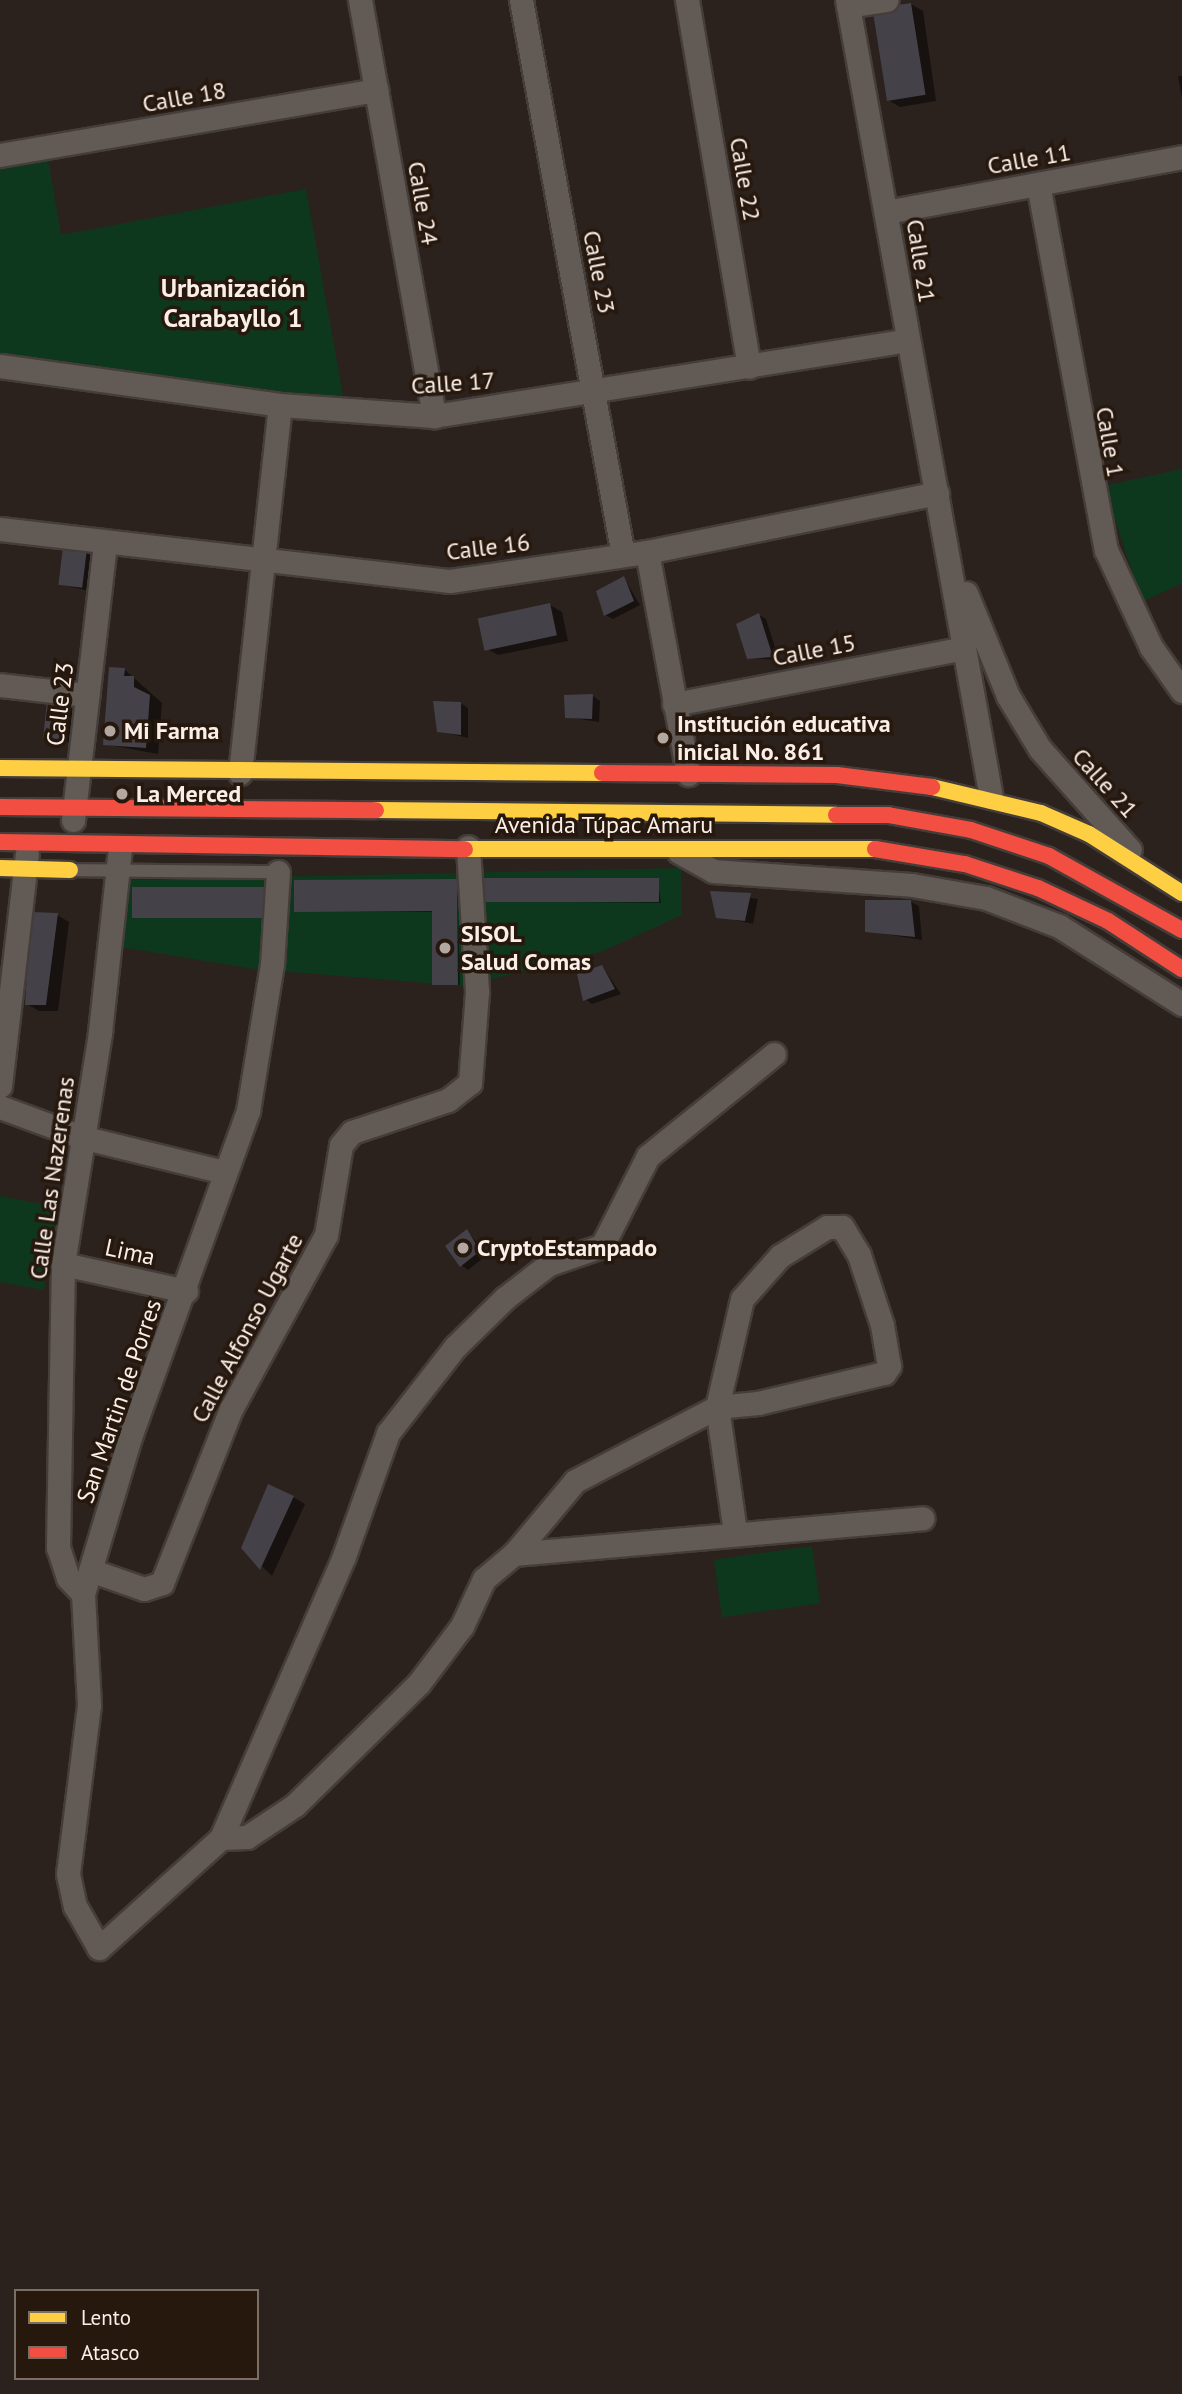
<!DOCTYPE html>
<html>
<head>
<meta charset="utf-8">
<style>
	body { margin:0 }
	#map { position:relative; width:1182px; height:2394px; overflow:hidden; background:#2b221d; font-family:"PT Sans",sans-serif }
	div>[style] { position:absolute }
	.green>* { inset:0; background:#0e381e; transform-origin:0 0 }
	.shadow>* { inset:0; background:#0007 }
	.building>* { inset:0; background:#454149; transform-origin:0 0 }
	.roads { filter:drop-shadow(2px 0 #453d39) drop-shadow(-2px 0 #453d39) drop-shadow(0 2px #453d39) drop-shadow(0 -2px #453d39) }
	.lane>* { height:12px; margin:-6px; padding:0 6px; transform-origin:6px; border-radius:6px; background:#625a55 }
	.street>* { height:23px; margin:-11.5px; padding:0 11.5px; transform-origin:11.5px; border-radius:11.5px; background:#625a55 }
	.slow>* { height:16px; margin:-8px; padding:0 8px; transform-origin:8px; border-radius:8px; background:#ffcf43 }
	.jam>* { height:16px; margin:-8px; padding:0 8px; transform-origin:8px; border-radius:8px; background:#f24e42 }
	.dots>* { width:19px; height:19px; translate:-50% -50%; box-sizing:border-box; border:4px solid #27180e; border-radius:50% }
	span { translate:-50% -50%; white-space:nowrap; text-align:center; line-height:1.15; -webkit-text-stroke:7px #27180e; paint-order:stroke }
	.street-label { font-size:24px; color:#faefe8 }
	.poi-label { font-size:24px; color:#faefe8; font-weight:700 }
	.left { translate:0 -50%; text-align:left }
	.neighbourhood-label { font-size:26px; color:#faefe8; font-weight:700 }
	.legend { position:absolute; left:14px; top:2289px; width:245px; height:91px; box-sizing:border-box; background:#27180e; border:2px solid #7b6e65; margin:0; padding:9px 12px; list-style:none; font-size:21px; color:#faefe8 }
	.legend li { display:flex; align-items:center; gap:14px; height:35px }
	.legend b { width:35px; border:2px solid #7b6e65 }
</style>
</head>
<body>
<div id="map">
	<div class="green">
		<i style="clip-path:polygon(47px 153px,61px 235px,306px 189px,344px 401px,0 360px,0 162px)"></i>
		<i style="clip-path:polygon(1182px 469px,1182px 583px,1142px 602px,1104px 486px)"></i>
		<i style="clip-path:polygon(681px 868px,682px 915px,603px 951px,464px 986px,254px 969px,120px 947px,128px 880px)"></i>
		<i style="clip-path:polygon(0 1196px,58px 1207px,44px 1290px,0 1282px)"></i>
		<i style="left:812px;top:1546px;width:58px;height:99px;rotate:82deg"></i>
	</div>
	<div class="shadow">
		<i style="clip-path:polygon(911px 4px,923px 11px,936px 101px,900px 107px,888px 100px)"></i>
		<i style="clip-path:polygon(1178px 76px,1182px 76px,1182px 99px)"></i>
		<i style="clip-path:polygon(86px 552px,94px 557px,89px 591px,60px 584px)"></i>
		<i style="clip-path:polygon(624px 578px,640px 605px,613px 619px,605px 615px)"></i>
		<i style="clip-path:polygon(550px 605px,562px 612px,568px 641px,498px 655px,486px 648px)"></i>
		<i style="clip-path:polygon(759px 615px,766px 619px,779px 660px,748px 658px)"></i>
		<i style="clip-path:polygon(125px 670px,162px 703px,158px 754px,104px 744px)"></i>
		<i style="clip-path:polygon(593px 696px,600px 701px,599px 722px,567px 717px)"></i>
		<i style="clip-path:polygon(49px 703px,73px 709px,70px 743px,45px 737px)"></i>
		<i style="clip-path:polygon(460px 703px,468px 708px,468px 738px,438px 731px)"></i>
		<i style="clip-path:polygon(457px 880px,460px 985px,434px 984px,434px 912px,296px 911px)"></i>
		<i style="clip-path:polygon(658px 881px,661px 903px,485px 901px)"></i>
		<i style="clip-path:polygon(269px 889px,273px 918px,134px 918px)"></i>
		<i style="clip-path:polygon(712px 893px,758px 899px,753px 924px,717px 916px)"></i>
		<i style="clip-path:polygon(911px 902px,919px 906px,922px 940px,867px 931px)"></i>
		<i style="clip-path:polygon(57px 915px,69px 922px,58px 1011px,39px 1011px,27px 1004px)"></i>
		<i style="clip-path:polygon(602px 966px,621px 994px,592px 1004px,585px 999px)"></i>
		<i style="clip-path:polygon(467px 1231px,487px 1255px,468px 1270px,461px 1265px)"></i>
		<i style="clip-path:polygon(293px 1497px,305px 1504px,272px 1576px,243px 1548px)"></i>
	</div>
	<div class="building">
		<i style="left:911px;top:3px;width:93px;height:39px;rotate:81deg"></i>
		<i style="left:63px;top:547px;width:24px;height:38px;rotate:7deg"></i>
		<i style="clip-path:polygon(624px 576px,634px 601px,604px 616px,596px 591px)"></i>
		<i style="left:550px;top:603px;width:33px;height:74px;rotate:78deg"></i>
		<i style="clip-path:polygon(759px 613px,773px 657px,747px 659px,736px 624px)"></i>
		<i style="clip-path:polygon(109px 667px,125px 668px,124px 676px,134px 676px,134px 687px,150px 695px,146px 748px,103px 745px)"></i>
		<i style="clip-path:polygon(593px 694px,592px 719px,565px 718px,564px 695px)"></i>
		<i style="left:47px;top:701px;width:19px;height:37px;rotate:6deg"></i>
		<i style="clip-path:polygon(433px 701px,461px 702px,461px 735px,437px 732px)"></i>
		<i style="left:483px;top:878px;width:176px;height:24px"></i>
		<i style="clip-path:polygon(457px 879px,458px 985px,432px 985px,432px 911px,294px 912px,294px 880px)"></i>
		<i style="left:270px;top:887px;width:31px;height:138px;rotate:90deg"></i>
		<i style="clip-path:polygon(710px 891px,751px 893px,745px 921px,716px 918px)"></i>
		<i style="clip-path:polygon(865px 900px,911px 900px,915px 937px,865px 932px)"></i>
		<i style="clip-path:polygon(31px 912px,58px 913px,46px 1005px,25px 1005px)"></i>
		<i style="clip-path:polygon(602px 965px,615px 989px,583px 1001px,577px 974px)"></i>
		<i style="clip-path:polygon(467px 1229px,480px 1251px,460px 1267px,445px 1246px)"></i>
		<i style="clip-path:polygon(268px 1484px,294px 1496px,260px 1570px,241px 1548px)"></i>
	</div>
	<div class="roads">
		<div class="lane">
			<i style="left:70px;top:870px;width:208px;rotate:0.6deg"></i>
		</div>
		<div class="street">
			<i style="left:360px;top:0;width:423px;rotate:79.9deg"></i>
			<i style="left:521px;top:0;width:564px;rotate:79.59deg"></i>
			<i style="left:687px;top:0;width:372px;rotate:80.4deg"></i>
			<i style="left:847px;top:0;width:810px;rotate:79.76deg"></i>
			<i style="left:848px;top:6px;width:39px;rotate:-9deg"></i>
			<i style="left:0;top:155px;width:382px;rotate:-9.8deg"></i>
			<i style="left:1038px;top:184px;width:372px;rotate:79.5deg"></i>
			<i style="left:1106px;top:550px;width:107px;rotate:65.1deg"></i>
			<i style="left:1151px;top:647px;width:54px;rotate:54.8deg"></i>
			<i style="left:886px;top:212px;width:301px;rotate:-10.5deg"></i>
			<i style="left:0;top:366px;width:283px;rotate:7.9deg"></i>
			<i style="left:280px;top:405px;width:154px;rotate:4.1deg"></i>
			<i style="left:434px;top:416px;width:479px;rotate:-9.1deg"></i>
			<i style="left:0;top:529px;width:453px;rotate:6.6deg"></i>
			<i style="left:450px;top:581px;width:199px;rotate:-8.4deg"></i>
			<i style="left:647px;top:552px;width:296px;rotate:-11.5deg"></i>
			<i style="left:647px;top:552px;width:226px;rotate:79.5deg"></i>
			<i style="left:966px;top:593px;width:111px;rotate:67.8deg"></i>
			<i style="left:1008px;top:696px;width:62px;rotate:58.9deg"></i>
			<i style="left:1040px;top:749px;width:135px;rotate:48.3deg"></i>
			<i style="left:0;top:685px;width:88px;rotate:6.6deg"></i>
			<i style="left:674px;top:704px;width:295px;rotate:-10.9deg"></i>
			<i style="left:240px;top:773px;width:370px;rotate:-83.8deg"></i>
			<i style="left:73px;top:820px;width:277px;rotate:-83.4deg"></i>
			<i style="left:679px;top:852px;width:39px;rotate:29deg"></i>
			<i style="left:713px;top:871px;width:199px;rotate:4deg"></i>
			<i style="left:912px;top:885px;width:75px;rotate:10deg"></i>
			<i style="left:986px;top:898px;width:78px;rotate:21deg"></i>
			<i style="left:1059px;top:926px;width:146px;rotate:32.4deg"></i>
			<i style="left:278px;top:872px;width:92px;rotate:93.7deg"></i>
			<i style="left:272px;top:964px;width:149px;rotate:99.3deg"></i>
			<i style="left:248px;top:1111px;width:344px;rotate:109.9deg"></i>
			<i style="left:131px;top:1434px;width:167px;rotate:106.7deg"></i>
			<i style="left:83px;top:1594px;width:111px;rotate:86.9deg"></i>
			<i style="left:89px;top:1705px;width:170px;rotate:97.1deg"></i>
			<i style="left:68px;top:1874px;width:33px;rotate:78deg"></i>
			<i style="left:75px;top:1906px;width:48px;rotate:60.3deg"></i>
			<i style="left:99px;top:1948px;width:164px;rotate:-42deg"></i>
			<i style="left:221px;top:1838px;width:308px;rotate:-66.4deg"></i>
			<i style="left:344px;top:1556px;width:131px;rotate:-70.3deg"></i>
			<i style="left:388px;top:1433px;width:109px;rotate:-52.1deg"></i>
			<i style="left:455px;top:1347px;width:70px;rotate:-44.4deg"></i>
			<i style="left:505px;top:1298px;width:56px;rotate:-37.7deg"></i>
			<i style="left:549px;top:1264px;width:56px;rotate:-18.8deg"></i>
			<i style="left:602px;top:1246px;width:101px;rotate:-62.9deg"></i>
			<i style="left:648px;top:1156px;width:162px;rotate:-39deg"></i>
			<i style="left:0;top:1086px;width:234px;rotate:-83.4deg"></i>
			<i style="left:0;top:1107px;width:86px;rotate:20.3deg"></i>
			<i style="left:81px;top:1137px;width:148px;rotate:13.7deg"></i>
			<i style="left:63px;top:1264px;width:126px;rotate:12.4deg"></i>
			<i style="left:514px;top:1554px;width:410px;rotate:-5deg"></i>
			<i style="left:90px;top:1570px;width:57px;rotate:19.4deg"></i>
			<i style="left:144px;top:1589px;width:19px;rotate:-18deg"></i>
			<i style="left:162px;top:1583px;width:187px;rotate:-68.4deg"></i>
			<i style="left:231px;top:1409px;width:198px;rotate:-61.4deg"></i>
			<i style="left:326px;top:1235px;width:91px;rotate:-80.5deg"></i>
			<i style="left:341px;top:1145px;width:17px;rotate:-50deg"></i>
			<i style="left:352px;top:1132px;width:101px;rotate:-18.4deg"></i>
			<i style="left:448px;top:1100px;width:28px;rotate:-38deg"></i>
			<i style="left:470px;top:1083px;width:92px;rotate:-85.6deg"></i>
			<i style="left:477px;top:991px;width:144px;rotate:-93.6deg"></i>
			<i style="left:83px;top:1594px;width:22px;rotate:-133deg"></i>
			<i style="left:68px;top:1578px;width:32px;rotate:-108deg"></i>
			<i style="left:58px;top:1548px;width:284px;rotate:-89deg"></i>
			<i style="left:63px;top:1264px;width:235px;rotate:-80.9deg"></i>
			<i style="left:100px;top:1032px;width:186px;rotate:-83.8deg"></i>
			<i style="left:221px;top:1838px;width:26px;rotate:-2deg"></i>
			<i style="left:247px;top:1837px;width:58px;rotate:-33.7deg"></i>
			<i style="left:295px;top:1805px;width:174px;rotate:-44.5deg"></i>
			<i style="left:419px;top:1683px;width:71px;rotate:-53deg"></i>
			<i style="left:462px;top:1626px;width:52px;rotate:-64.9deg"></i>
			<i style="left:484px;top:1579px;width:39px;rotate:-40deg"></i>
			<i style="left:514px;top:1554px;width:95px;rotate:-50.1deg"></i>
			<i style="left:575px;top:1481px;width:160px;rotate:-27.5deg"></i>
			<i style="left:717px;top:1407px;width:41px;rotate:-5.6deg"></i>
			<i style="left:758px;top:1403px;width:130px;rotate:-13.4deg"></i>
			<i style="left:884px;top:1373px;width:9px;rotate:-54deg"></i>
			<i style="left:889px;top:1366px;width:42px;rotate:-99.7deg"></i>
			<i style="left:882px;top:1325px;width:74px;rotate:-108.2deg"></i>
			<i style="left:859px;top:1255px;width:33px;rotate:-121deg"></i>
			<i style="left:842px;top:1227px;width:15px;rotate:180deg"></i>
			<i style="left:827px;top:1227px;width:55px;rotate:148.3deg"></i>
			<i style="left:780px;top:1256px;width:57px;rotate:131.5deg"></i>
			<i style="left:742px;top:1299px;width:111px;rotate:103deg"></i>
			<i style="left:717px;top:1407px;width:126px;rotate:81.8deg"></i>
		</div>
		<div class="slow">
			<i style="left:0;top:768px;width:602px;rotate:0.48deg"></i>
			<i style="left:932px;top:787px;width:112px;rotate:13.4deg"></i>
			<i style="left:1041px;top:813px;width:52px;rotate:23.6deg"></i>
			<i style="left:1089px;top:834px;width:110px;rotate:32.4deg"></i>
			<i style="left:376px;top:810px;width:460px;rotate:0.6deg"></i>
			<i style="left:465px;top:849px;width:410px"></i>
			<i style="left:0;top:868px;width:70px;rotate:1.6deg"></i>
		</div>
		<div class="jam">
			<i style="left:602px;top:773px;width:235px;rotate:0.5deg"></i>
			<i style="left:837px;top:775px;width:96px;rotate:7.2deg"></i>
			<i style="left:0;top:807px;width:376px;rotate:0.5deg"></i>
			<i style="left:836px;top:815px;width:52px"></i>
			<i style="left:888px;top:815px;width:84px;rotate:10.2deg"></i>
			<i style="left:971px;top:830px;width:82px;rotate:18.4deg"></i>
			<i style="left:1049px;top:856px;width:152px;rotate:29.1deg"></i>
			<i style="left:0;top:842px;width:465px;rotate:0.9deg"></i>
			<i style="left:875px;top:849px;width:91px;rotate:9.5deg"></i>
			<i style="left:965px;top:864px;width:77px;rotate:18.2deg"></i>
			<i style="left:1038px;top:888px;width:77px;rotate:25.2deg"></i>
			<i style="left:1108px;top:921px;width:88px;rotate:33deg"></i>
		</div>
	</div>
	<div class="dots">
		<i style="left:110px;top:731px;background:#b2a7a1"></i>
		<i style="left:663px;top:738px;background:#b2a7a1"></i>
		<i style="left:122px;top:794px;background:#b2a7a1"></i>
		<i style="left:445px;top:948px;background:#b2a7a1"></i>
		<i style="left:463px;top:1248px;background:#b2a7a1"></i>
	</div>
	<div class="street-label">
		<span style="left:184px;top:97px;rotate:-10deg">Calle 18</span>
		<span style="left:1029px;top:159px;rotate:-10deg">Calle 11</span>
		<span style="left:745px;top:179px;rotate:80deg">Calle 22</span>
		<span style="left:423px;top:203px;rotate:80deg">Calle 24</span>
		<span style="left:921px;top:261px;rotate:81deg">Calle 21</span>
		<span style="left:599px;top:272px;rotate:79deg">Calle 23</span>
		<span style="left:453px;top:383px;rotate:-4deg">Calle 17</span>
		<span style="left:1110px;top:442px;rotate:80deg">Calle 1</span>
		<span style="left:488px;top:547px;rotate:-7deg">Calle 16</span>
		<span style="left:814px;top:650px;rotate:-11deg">Calle 15</span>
		<span style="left:60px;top:704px;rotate:-83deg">Calle 23</span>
		<span style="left:1105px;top:783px;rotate:48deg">Calle 21</span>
		<span style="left:604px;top:825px">Avenida Túpac Amaru</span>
		<span style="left:52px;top:1178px;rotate:-82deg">Calle Las Nazerenas</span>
		<span style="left:130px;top:1252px;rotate:12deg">Lima</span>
		<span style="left:247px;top:1328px;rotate:-62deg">Calle Alfonso Ugarte</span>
		<span style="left:119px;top:1401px;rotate:-71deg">San Martin de Porres</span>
	</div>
	<div class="poi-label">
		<span class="left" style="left:677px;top:738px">Institución educativa<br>inicial No. 861</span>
		<span class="left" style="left:124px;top:731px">Mi Farma</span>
		<span class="left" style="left:136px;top:794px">La Merced</span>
		<span class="left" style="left:461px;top:948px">SISOL<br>Salud Comas</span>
		<span class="left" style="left:477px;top:1248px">CryptoEstampado</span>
	</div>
	<div class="neighbourhood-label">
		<span style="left:233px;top:303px">Urbanización<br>Carabayllo 1</span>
	</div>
	<ul class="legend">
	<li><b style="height:9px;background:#ffcf43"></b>Lento</li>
	<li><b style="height:9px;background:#f24e42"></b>Atasco</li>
	</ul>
</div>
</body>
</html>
